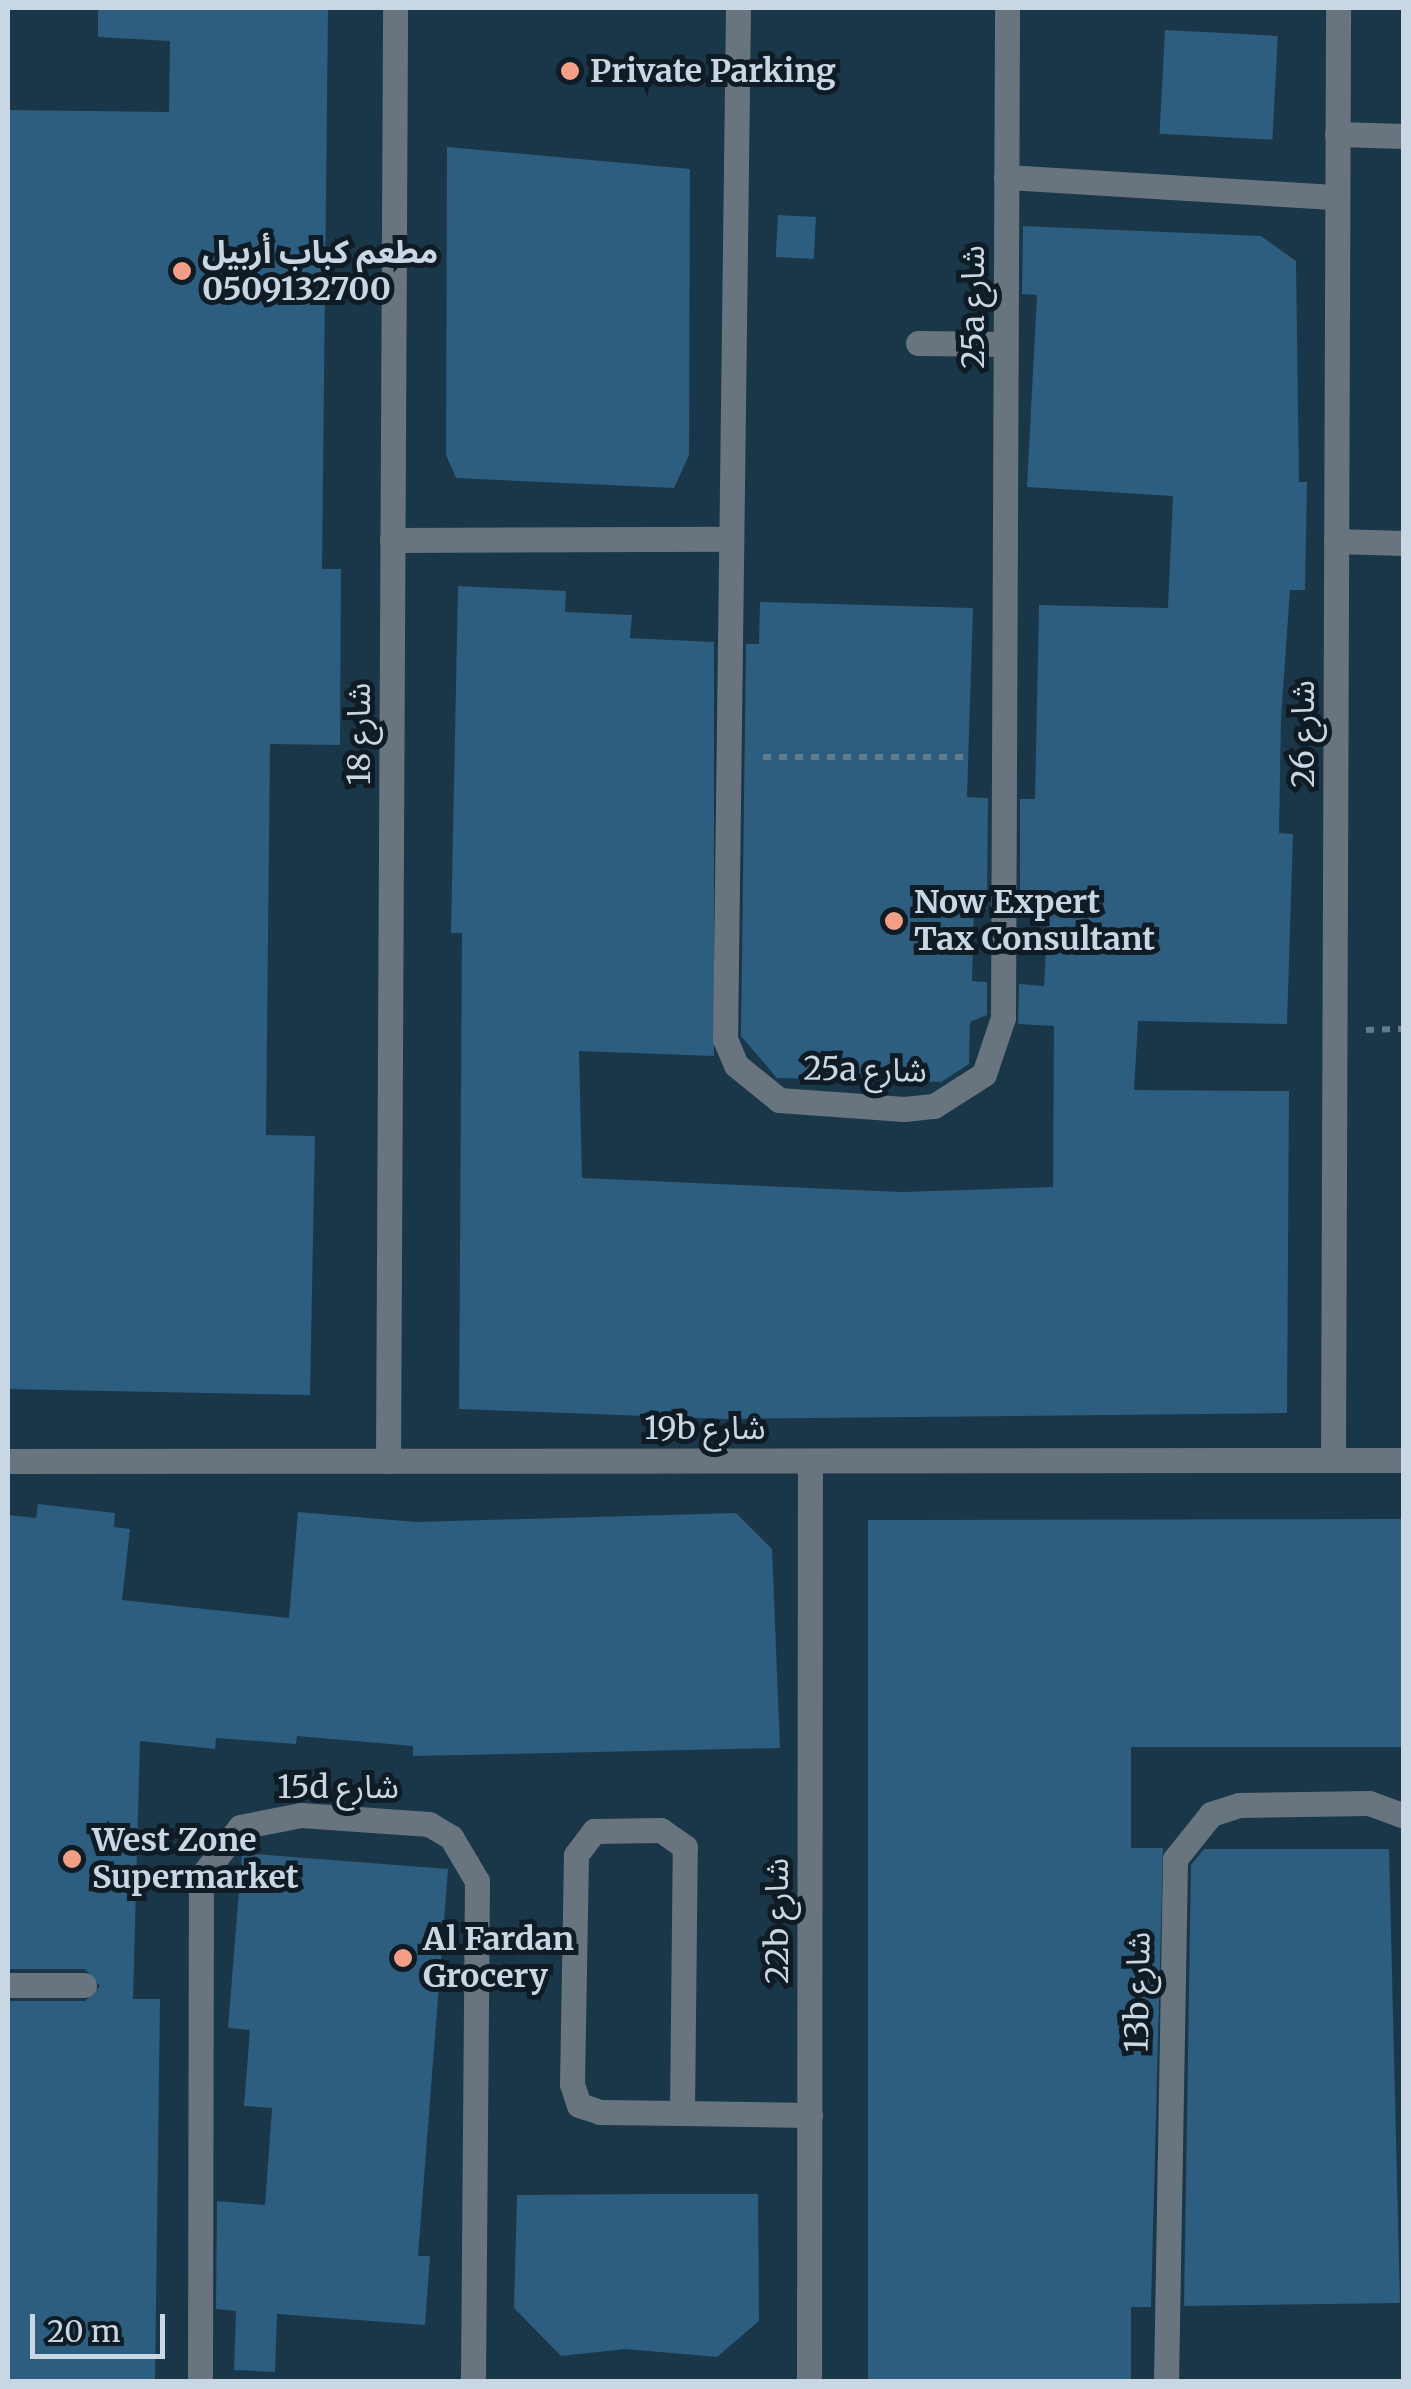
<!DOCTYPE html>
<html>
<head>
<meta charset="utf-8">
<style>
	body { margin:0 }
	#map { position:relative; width:1411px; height:2389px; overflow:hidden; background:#1a3649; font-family:Merriweather,"Noto Sans Arabic",serif }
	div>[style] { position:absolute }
	.building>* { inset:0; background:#2d5d7f; transform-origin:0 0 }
	.path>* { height:6px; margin-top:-3px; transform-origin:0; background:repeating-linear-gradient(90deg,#637a8a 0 8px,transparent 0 16px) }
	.minor>* { height:25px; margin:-12.5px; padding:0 12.5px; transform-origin:12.5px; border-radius:12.5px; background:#68757f }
	.dots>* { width:28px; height:28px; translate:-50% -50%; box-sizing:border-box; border:5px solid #101c25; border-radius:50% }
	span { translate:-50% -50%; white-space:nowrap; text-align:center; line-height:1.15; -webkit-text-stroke:10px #101c25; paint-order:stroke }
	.poi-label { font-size:32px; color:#c8d7e3; font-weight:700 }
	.left { translate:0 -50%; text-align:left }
	.street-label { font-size:32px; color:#c8d7e3 }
	.frame { position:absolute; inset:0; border:10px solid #c8d7e3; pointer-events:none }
	.scale { position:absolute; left:30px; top:2314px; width:135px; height:45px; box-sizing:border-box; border:5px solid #c8d7e3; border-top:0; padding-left:12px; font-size:30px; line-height:35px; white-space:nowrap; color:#c8d7e3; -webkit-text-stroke:8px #101c25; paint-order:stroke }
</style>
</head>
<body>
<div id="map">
	<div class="building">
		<i style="clip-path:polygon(98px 8px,328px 8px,322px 569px,341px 569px,340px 745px,270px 744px,266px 1135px,315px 1136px,310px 1395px,8px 1389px,8px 110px,169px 112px,170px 41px,98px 37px)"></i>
		<i style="left:1165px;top:30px;width:113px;height:104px;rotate:3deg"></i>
		<i style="clip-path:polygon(447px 147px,690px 169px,689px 455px,674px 488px,456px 478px,446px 455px)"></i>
		<i style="left:778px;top:215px;width:38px;height:42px;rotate:3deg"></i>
		<i style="clip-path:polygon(1023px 226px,1261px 236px,1296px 261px,1299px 482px,1307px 482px,1305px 590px,1290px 590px,1281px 718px,1279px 833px,1293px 834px,1287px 1024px,1138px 1021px,1134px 1090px,1289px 1091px,1287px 1413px,726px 1419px,459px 1409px,462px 933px,451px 933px,458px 586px,566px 591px,565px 612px,632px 615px,630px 638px,714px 642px,714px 1056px,579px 1051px,582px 1178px,902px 1192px,1053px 1187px,1054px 1026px,1018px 1024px,1019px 984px,1044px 986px,1048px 910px,1020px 909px,1020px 799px,1035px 799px,1039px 605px,1168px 608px,1173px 496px,1027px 487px,1037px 295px,1022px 294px)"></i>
		<i style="clip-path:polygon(760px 602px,973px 608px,967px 797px,988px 798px,987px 909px,974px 908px,972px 981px,987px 982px,987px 1015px,970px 1022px,969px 1064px,941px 1082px,777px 1078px,741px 1036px,746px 644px,759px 644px)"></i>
		<i style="clip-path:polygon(38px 1504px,115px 1513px,114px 1527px,130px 1529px,122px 1600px,289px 1618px,298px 1512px,416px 1522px,736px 1513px,772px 1549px,780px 1748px,413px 1756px,413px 1746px,297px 1736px,296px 1744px,216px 1738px,215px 1749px,140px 1741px,133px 1999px,160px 1999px,155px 2382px,8px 2382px,8px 2001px,85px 2001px,100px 1986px,85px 1969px,8px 1969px,8px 1515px,36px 1518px)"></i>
		<i style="clip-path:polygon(1404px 1519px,1404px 1747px,1131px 1747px,1131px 1848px,1163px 1848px,1151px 2307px,1131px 2307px,1131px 2382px,868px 2382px,868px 1520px)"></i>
		<i style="clip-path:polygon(1204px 1849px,1389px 1849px,1400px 2303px,1184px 2306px,1191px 1865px)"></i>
		<i style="clip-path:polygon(242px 1853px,448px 1869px,418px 2256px,430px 2256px,425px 2325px,277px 2314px,275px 2372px,234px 2370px,236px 2311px,216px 2309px,217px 2201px,265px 2205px,272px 2108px,244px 2106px,250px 2030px,228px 2028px)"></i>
		<i style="clip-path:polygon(652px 2194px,758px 2194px,759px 2321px,717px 2357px,625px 2349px,561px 2356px,514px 2308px,517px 2195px)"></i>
	</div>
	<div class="path">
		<i style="left:763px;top:757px;width:208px"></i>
		<i style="left:1366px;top:1030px;width:38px;rotate:-2deg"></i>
	</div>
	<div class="minor">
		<i style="left:738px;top:8px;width:1031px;rotate:90.72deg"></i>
		<i style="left:725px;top:1039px;width:28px;rotate:67deg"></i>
		<i style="left:736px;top:1065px;width:55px;rotate:39.1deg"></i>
		<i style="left:779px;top:1100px;width:125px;rotate:4.1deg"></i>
		<i style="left:904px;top:1109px;width:30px;rotate:-6deg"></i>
		<i style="left:934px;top:1106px;width:59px;rotate:-32.6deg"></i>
		<i style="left:984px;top:1074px;width:59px;rotate:-71.3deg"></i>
		<i style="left:1003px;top:1018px;width:1010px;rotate:-89.77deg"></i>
		<i style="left:1337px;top:134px;width:67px;rotate:1.7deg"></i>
		<i style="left:1006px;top:177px;width:332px;rotate:3.5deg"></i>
		<i style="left:918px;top:343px;width:87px;rotate:0.7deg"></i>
		<i style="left:392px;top:540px;width:338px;rotate:-0.2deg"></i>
		<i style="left:1336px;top:541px;width:68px;rotate:1.7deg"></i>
		<i style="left:1333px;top:1460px;width:1452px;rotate:-89.8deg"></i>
		<i style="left:8px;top:1461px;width:1396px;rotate:-0.04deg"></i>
		<i style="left:388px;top:1461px;width:1453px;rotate:-89.72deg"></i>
		<i style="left:8px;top:1985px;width:76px"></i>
		<i style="left:682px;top:2113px;width:266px;rotate:-89.4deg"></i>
		<i style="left:685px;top:1847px;width:29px;rotate:-145deg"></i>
		<i style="left:661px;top:1830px;width:67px;rotate:179.1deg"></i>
		<i style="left:594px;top:1831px;width:30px;rotate:127deg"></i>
		<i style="left:576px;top:1855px;width:229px;rotate:91deg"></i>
		<i style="left:572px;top:2084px;width:22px;rotate:72deg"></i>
		<i style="left:579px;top:2105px;width:22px;rotate:18deg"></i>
		<i style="left:600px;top:2112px;width:82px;rotate:0.7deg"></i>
		<i style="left:682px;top:2113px;width:128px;rotate:0.9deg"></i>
		<i style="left:200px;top:2382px;width:505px;rotate:-89.89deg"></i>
		<i style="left:201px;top:1877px;width:63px;rotate:-52deg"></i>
		<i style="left:240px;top:1827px;width:62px;rotate:-11.1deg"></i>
		<i style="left:301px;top:1815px;width:128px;rotate:4deg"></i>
		<i style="left:429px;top:1824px;width:26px;rotate:31deg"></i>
		<i style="left:451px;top:1837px;width:51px;rotate:59.4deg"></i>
		<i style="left:477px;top:1881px;width:501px;rotate:90.46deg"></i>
		<i style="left:809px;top:2382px;width:921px;rotate:-89.94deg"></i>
		<i style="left:1166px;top:2382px;width:523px;rotate:-89.01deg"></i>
		<i style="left:1175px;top:1859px;width:58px;rotate:-51.3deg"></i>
		<i style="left:1211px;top:1814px;width:29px;rotate:-18deg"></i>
		<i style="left:1239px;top:1805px;width:130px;rotate:-0.9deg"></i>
		<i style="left:1369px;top:1803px;width:37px;rotate:20deg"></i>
	</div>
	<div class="dots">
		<i style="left:570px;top:71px;background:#f39f85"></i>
		<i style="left:182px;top:271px;background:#f39f85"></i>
		<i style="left:894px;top:921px;background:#f39f85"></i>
		<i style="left:72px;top:1859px;background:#f39f85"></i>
		<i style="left:403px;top:1958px;background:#f39f85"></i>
	</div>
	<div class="poi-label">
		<span class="left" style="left:590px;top:71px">Private Parking</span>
		<span class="left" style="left:202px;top:271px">مطعم كباب أربيل<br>0509132700</span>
		<span class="left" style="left:914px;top:921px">Now Expert<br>Tax Consultant</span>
		<span class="left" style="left:92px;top:1859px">West Zone<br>Supermarket</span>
		<span class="left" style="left:423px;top:1958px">Al Fardan<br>Grocery</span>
	</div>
	<div class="street-label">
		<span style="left:973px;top:307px;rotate:-90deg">25a شارع</span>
		<span style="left:359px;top:734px;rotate:-90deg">شارع 18</span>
		<span style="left:1303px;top:734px;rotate:-90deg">شارع 26</span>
		<span style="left:865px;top:1070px;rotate:1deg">25a شارع</span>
		<span style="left:705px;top:1428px">19b شارع</span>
		<span style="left:338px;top:1787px">15d شارع</span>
		<span style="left:777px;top:1921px;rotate:-90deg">22b شارع</span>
		<span style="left:1138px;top:1992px;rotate:-89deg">13b شارع</span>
	</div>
	<div class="frame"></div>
	<div class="scale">20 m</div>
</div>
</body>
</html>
